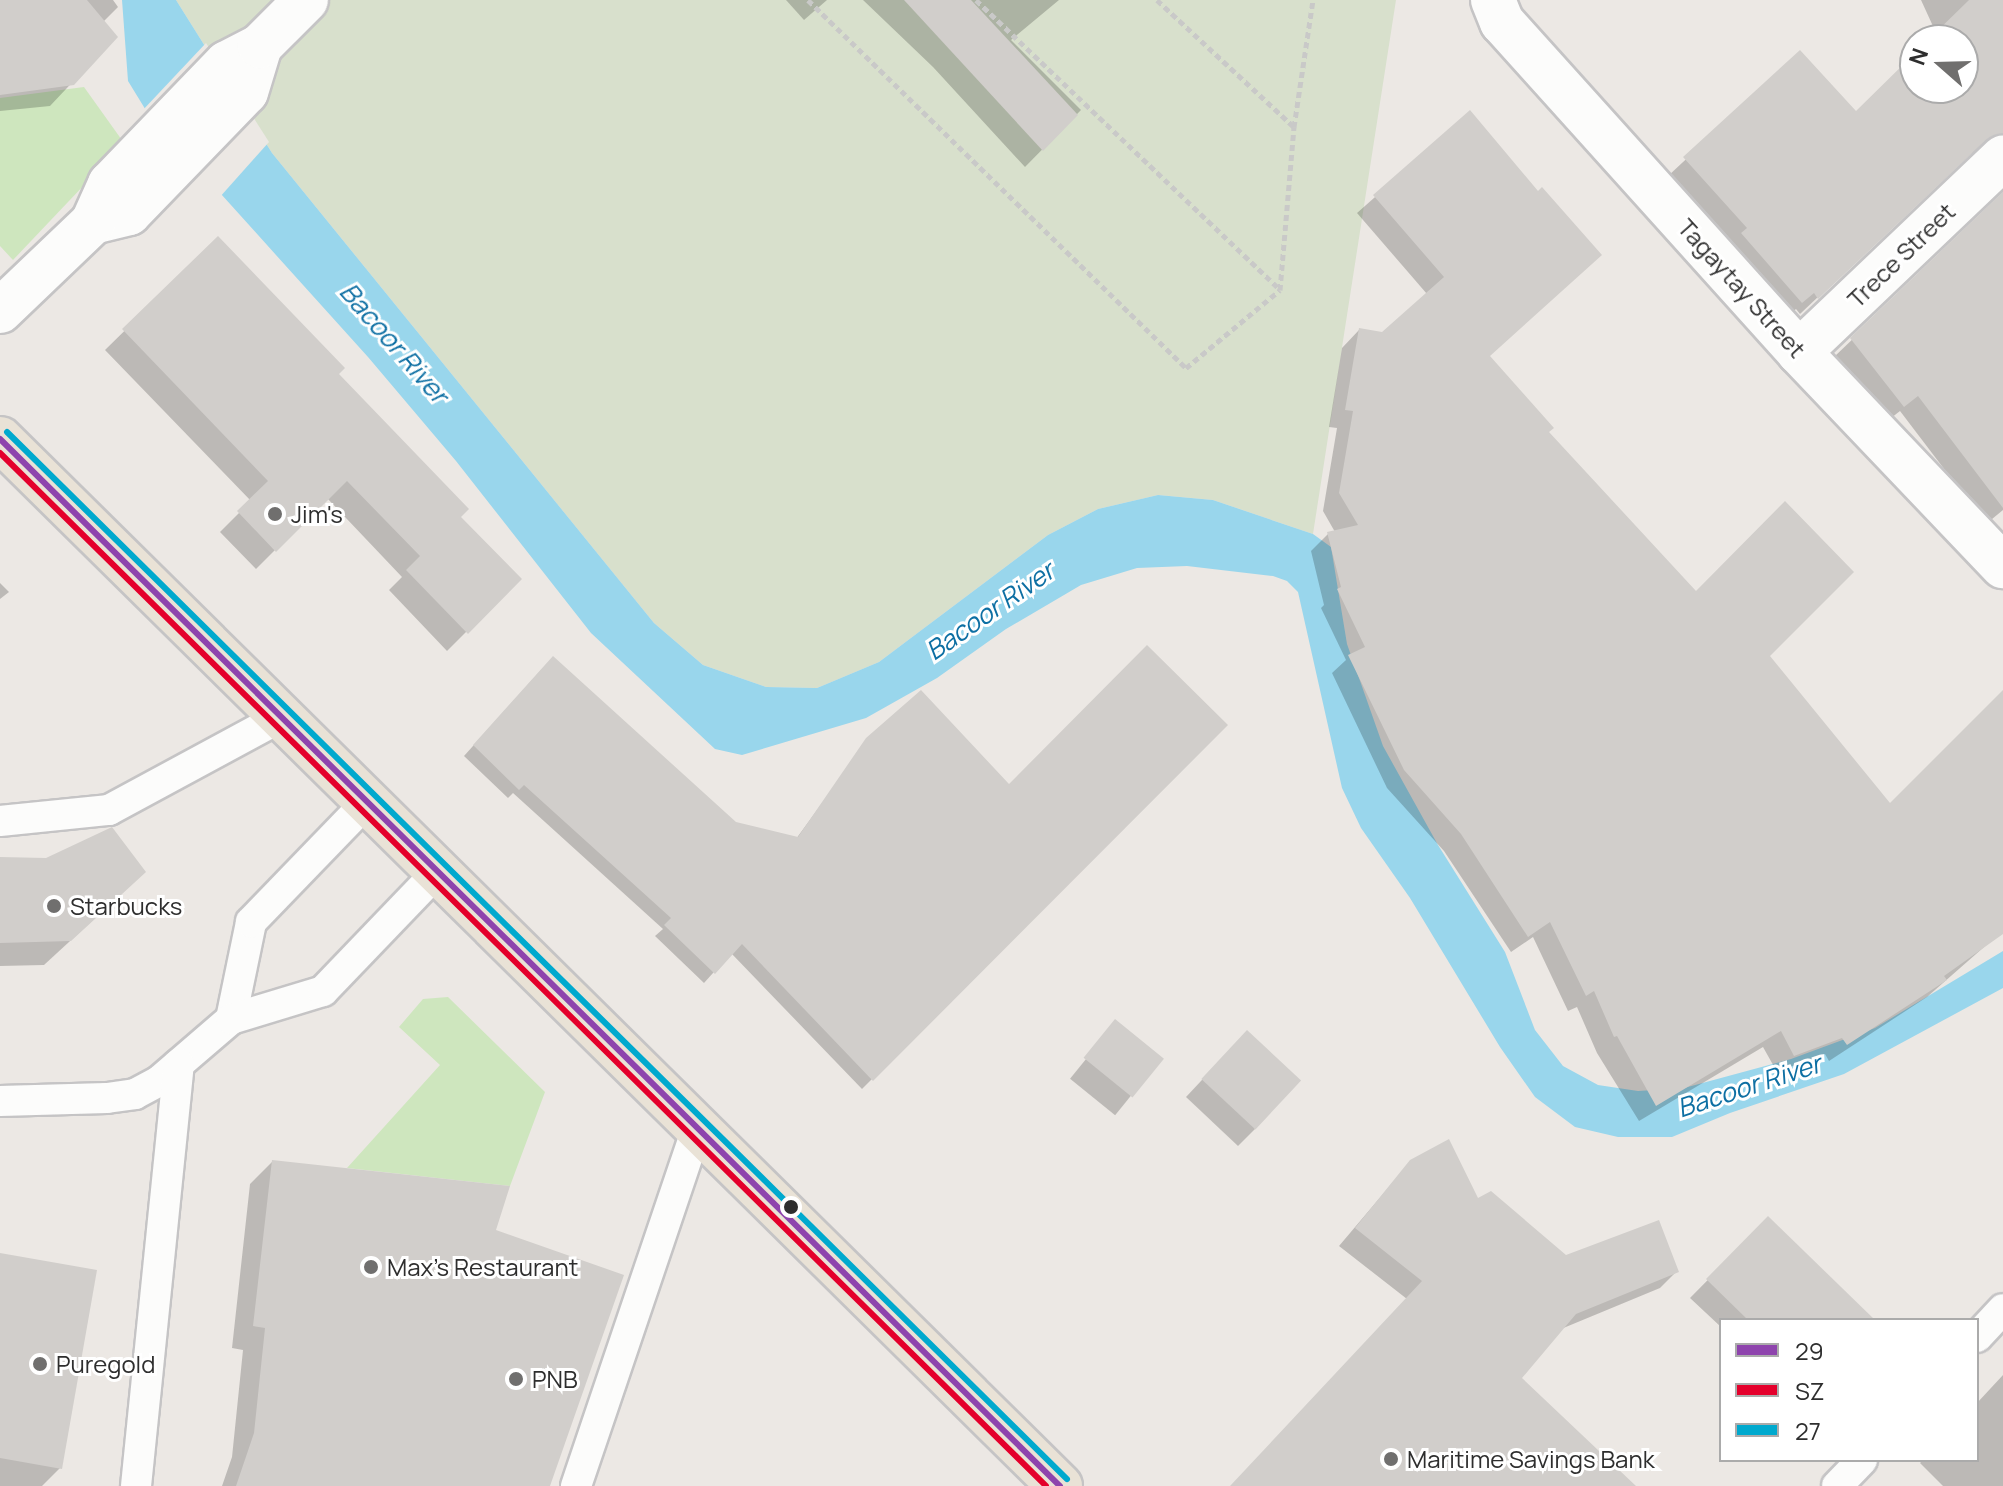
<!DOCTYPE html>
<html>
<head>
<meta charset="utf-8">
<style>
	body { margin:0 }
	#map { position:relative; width:2003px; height:1486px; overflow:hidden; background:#ece8e4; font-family:Manrope,sans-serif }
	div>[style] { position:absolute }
	.green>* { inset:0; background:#cee6be }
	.cemetery>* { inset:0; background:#d8e0cc }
	.water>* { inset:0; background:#99d6ec }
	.pier>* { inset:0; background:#ece8e4 }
	.shadow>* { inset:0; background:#0003; transform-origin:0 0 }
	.building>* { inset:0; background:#d1cecb; transform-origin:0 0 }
	.path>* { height:5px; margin-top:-2.5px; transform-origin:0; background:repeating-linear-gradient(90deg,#c9c9c8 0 6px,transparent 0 10px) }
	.roads { filter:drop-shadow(2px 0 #c5c4c5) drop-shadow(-2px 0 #c5c4c5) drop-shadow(0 2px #c5c4c5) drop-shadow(0 -2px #c5c4c5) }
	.service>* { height:30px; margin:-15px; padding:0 15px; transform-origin:15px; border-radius:15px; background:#fcfcfb }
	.minor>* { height:44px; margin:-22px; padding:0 22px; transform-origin:22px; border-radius:22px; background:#fcfcfb }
	.trunk>* { height:44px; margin:-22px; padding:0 22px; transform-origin:22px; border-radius:22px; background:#e9e2d6 }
	.bus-1>* { height:6px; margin:-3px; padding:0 3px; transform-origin:3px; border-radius:3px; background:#8e44ad }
	.bus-2>* { height:6px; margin:-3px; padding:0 3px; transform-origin:3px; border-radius:3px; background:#e4002b }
	.bus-3>* { height:6px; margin:-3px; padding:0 3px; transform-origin:3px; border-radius:3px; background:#00a9ce }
	.dots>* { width:22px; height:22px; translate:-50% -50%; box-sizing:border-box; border:4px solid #fff; border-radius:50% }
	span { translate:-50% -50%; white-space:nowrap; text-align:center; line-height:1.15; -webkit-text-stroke:6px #fff; paint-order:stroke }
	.street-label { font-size:24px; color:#2e2e2e }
	.poi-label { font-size:24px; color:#2e2e2e }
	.left { translate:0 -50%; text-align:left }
	.water-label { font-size:26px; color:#0d6fa3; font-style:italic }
	.legend { position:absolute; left:1719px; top:1318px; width:260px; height:144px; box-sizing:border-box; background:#fff; border:2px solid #ababab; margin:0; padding:10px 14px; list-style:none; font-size:24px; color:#2e2e2e }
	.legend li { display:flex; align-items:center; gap:16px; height:40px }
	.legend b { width:40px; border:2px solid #ababab }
	.north { position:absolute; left:1899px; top:24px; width:80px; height:80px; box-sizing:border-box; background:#fff; border:2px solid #ababab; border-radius:50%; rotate:290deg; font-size:22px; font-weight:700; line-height:32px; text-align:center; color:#2e2e2e }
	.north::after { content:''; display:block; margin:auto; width:28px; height:36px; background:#706f6e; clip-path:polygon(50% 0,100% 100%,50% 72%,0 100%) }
</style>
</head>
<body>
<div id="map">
	<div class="green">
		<i style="clip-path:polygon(84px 87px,124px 143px,13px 260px,0 246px,0 98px)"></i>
		<i style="clip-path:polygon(448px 997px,545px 1092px,510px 1186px,347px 1168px,440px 1065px,399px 1027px,423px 999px)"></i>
	</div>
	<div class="cemetery">
		<i style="clip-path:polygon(176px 0,1396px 0,1313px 534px,1213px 500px,1158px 495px,1098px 509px,1048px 535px,879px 662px,817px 688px,766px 687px,703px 665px,654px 623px,272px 153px)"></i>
	</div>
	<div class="water">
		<i style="clip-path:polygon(122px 0,176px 0,272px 153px,654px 623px,703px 665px,766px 687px,817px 688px,879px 662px,1048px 535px,1098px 509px,1158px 495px,1213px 500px,1313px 534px,1331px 547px,1347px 644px,1383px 746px,1438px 845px,1505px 952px,1535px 1030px,1563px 1066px,1598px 1085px,1638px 1091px,1684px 1088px,1791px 1059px,1875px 1028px,2003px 951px,2003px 988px,1844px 1074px,1730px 1113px,1672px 1137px,1618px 1137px,1575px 1127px,1535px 1097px,1500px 1047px,1410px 898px,1361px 828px,1342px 788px,1298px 592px,1287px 581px,1273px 576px,1187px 566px,1137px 568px,1081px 585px,1006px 629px,937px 678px,866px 718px,742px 755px,715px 749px,591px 633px,456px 461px,368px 357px,147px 112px,128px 81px)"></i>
	</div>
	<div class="pier">
		<i style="clip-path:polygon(206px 43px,269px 142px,219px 198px,142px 111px)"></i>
	</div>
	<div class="shadow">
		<i style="clip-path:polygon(0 0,113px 0,118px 7px,103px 22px,115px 37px,50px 106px,0 111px)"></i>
		<i style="clip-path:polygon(786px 0,827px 0,804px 20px)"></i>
		<i style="clip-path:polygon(863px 0,1059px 0,1011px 40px,1081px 110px,1025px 167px,933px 67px)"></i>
		<i style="clip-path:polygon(1921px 0,2003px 0,2003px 157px,1991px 150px,1977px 150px,1967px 156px,1800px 314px,1796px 309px,1784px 319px,1668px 176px,1800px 53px,1856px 114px,1915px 56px,1915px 88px,1963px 88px,1963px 40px,1931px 40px,1937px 35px)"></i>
		<i style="clip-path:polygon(1470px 113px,1488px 357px,1547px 432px,1696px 594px,1767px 656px,1890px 806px,2003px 692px,2003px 877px,1992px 940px,1927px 997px,1829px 1061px,1825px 1054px,1777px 1072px,1763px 1047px,1639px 1121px,1597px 1053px,1577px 1007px,1568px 1011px,1533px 937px,1511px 952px,1444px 851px,1387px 788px,1332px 673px,1346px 660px,1321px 608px,1324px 605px,1311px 551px,1328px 534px,1335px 532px,1323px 511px,1337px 428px,1329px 427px,1342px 348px,1359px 330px,1383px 334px,1427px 294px,1357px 213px)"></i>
		<i style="clip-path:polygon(2003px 195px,2003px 510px,1986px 524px,1900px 411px,1886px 422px,1834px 357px)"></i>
		<i style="clip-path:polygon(218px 239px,458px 517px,519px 579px,447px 651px,389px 590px,402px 577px,327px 498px,256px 569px,220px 532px,251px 501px,105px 350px)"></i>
		<i style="clip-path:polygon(0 583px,9px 592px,0 599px)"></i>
		<i style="clip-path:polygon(543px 668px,735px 823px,796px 839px,868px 740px,1009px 786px,1225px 725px,862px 1089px,731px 953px,704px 983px,655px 936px,663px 929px,513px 793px,508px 798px,464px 756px)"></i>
		<i style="clip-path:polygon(0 859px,46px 860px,119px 896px,44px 965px,0 966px)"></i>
		<i style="left:1116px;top:1022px;width:58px;height:73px;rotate:39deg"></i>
		<i style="clip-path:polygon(1230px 1050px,1255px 1129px,1238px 1146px,1186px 1097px)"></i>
		<i style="clip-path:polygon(1411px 1161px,1566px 1258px,1677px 1271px,1660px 1288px,1561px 1329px,1519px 1378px,1633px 1486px,1232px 1486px,1407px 1299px,1339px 1246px)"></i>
		<i style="clip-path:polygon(272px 1162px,493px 1231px,548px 1486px,222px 1486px,232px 1457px,243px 1350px,232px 1348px,250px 1184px)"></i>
		<i style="clip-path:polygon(1768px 1219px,1871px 1320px,1721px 1320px,1721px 1327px,1690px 1298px)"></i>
		<i style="clip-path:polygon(0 1255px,60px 1468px,42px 1486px,0 1486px)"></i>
		<i style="clip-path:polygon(2003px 1375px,2003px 1486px,1943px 1486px,1920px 1463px,1923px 1460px,1977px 1460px,1977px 1403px)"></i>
	</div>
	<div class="building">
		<i style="clip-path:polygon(0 0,87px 0,118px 37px,74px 85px,0 95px)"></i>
		<i style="clip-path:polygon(904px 0,971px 0,1078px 115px,1043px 151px)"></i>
		<i style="clip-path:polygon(1969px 0,2003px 0,2003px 134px,1986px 140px,1818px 299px,1814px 293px,1802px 303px,1741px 233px,1747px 228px,1683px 157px,1800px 50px,1856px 111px,1915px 53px,1915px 88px,1963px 88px,1963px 40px,1928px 40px)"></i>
		<i style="clip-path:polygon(1470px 110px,1538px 191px,1542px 187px,1602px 255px,1490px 356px,1554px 428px,1549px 432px,1696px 591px,1785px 501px,1854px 572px,1770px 656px,1890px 803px,2003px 690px,2003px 934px,1944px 976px,1947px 980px,1847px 1045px,1842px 1038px,1794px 1056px,1781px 1031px,1656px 1106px,1617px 1036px,1614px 1037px,1594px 991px,1586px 996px,1550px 922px,1528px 937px,1461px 834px,1404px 770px,1348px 655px,1365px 647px,1337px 589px,1341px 587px,1327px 532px,1358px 525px,1339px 493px,1353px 411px,1345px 410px,1359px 328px,1382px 332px,1444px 277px,1373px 195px)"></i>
		<i style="clip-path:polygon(2003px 192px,2003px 508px,1918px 396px,1904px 407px,1850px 338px)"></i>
		<i style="clip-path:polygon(218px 236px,345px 368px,339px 374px,469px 509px,461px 517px,522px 579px,468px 634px,406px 570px,420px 556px,347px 481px,276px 552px,237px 511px,268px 481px,122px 329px)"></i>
		<i style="clip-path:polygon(1147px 645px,1228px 725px,873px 1081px,742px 944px,715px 974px,664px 925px,671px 918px,524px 785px,519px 790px,473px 745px,553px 656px,736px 822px,798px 837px,866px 738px,921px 690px,1009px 784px)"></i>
		<i style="clip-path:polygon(112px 827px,146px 872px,71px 941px,0 943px,0 857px,46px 858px)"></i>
		<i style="left:1115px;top:1019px;width:63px;height:50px;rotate:39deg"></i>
		<i style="left:1247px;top:1030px;width:74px;height:67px;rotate:43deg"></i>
		<i style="clip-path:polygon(1449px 1139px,1478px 1198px,1491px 1191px,1566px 1255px,1659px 1220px,1679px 1272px,1576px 1314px,1522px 1378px,1636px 1486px,1230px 1486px,1422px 1281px,1355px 1228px,1410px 1160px)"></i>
		<i style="clip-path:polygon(272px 1160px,510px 1186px,496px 1230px,624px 1275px,550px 1486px,236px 1486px,254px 1433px,265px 1328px,253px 1326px)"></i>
		<i style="clip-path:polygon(1768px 1216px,1875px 1320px,1748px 1320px,1706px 1279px)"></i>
		<i style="clip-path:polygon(0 1253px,97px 1270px,62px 1469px,0 1458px)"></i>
	</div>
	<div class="path">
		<i style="left:808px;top:0;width:528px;rotate:44.23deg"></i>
		<i style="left:1186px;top:368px;width:122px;rotate:-39.7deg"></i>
		<i style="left:1280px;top:290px;width:164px;rotate:-85.1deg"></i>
		<i style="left:1294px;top:127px;width:128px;rotate:-81.5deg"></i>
		<i style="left:976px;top:0;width:419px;rotate:43.6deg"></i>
		<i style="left:1157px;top:0;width:187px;rotate:42.8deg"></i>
	</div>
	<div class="roads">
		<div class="service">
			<i style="left:0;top:821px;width:110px;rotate:-5.8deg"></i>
			<i style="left:109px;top:810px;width:193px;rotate:-28.4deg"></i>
			<i style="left:231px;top:1019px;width:99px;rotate:-78.3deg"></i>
			<i style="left:251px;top:922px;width:165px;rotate:-46deg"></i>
			<i style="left:0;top:1101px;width:107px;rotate:-1.6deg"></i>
			<i style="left:107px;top:1098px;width:28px;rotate:-8deg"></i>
			<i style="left:135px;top:1094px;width:27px;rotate:-28deg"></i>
			<i style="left:159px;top:1081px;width:95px;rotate:-40.7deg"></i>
			<i style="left:231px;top:1019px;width:96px;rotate:-16.9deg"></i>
			<i style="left:323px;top:991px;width:163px;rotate:-46.2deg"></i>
			<i style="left:1977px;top:1337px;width:38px;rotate:-47deg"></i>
			<i style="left:136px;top:1486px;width:424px;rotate:-84.2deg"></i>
			<i style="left:576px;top:1486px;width:377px;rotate:-71.3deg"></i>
			<i style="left:1837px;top:1486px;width:36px;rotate:-46deg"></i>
		</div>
		<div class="minor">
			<i style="left:1493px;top:0;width:24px;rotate:68deg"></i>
			<i style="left:1502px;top:22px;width:444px;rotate:48deg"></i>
			<i style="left:1799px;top:352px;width:296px;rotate:46.4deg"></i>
			<i style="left:93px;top:222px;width:37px;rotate:-14deg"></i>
			<i style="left:129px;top:213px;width:168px;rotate:-46deg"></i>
			<i style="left:246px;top:92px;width:48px;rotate:-73.1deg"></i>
			<i style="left:0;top:311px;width:129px;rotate:-43.7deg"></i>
			<i style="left:93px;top:222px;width:42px;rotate:-65.9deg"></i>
			<i style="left:110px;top:184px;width:168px;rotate:-46deg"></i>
			<i style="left:227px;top:63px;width:37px;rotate:-27deg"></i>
			<i style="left:260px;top:46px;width:65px;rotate:-45deg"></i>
			<i style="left:1799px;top:352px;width:282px;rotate:-43.6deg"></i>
		</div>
		<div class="trunk">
			<i style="left:0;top:439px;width:1490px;rotate:44.65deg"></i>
		</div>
	</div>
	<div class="bus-1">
		<i style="left:0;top:439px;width:1490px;rotate:44.65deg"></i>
	</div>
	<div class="bus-2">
		<i style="left:0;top:453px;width:1470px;rotate:44.64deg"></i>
	</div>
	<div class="bus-3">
		<i style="left:7px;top:432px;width:1490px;rotate:44.65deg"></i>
	</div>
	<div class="dots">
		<i style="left:275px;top:514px;background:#706f6e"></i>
		<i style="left:54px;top:906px;background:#706f6e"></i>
		<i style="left:791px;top:1207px;background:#2e2e2e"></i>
		<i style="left:371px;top:1267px;background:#706f6e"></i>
		<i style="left:40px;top:1364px;background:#706f6e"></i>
		<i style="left:516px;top:1379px;background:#706f6e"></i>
		<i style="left:1391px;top:1459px;background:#706f6e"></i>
	</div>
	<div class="street-label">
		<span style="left:1901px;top:255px;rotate:-44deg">Trece Street</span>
		<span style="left:1742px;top:288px;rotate:48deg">Tagaytay Street</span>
	</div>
	<div class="poi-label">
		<span class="left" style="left:291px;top:514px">Jim's</span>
		<span class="left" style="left:70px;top:906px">Starbucks</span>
		<span class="left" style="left:387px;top:1267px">Max's Restaurant</span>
		<span class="left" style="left:56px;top:1364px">Puregold</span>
		<span class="left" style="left:532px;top:1379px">PNB</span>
		<span class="left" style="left:1407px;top:1459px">Maritime Savings Bank</span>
	</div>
	<div class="water-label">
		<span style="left:394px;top:343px;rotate:49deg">Bacoor River</span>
		<span style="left:990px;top:611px;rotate:-35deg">Bacoor River</span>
		<span style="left:1749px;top:1086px;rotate:-18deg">Bacoor River</span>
	</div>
	<ul class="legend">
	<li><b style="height:10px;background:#8e44ad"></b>29</li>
	<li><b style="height:10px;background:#e4002b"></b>SZ</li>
	<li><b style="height:10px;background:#00a9ce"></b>27</li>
	</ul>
	<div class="north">N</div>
</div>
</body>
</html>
